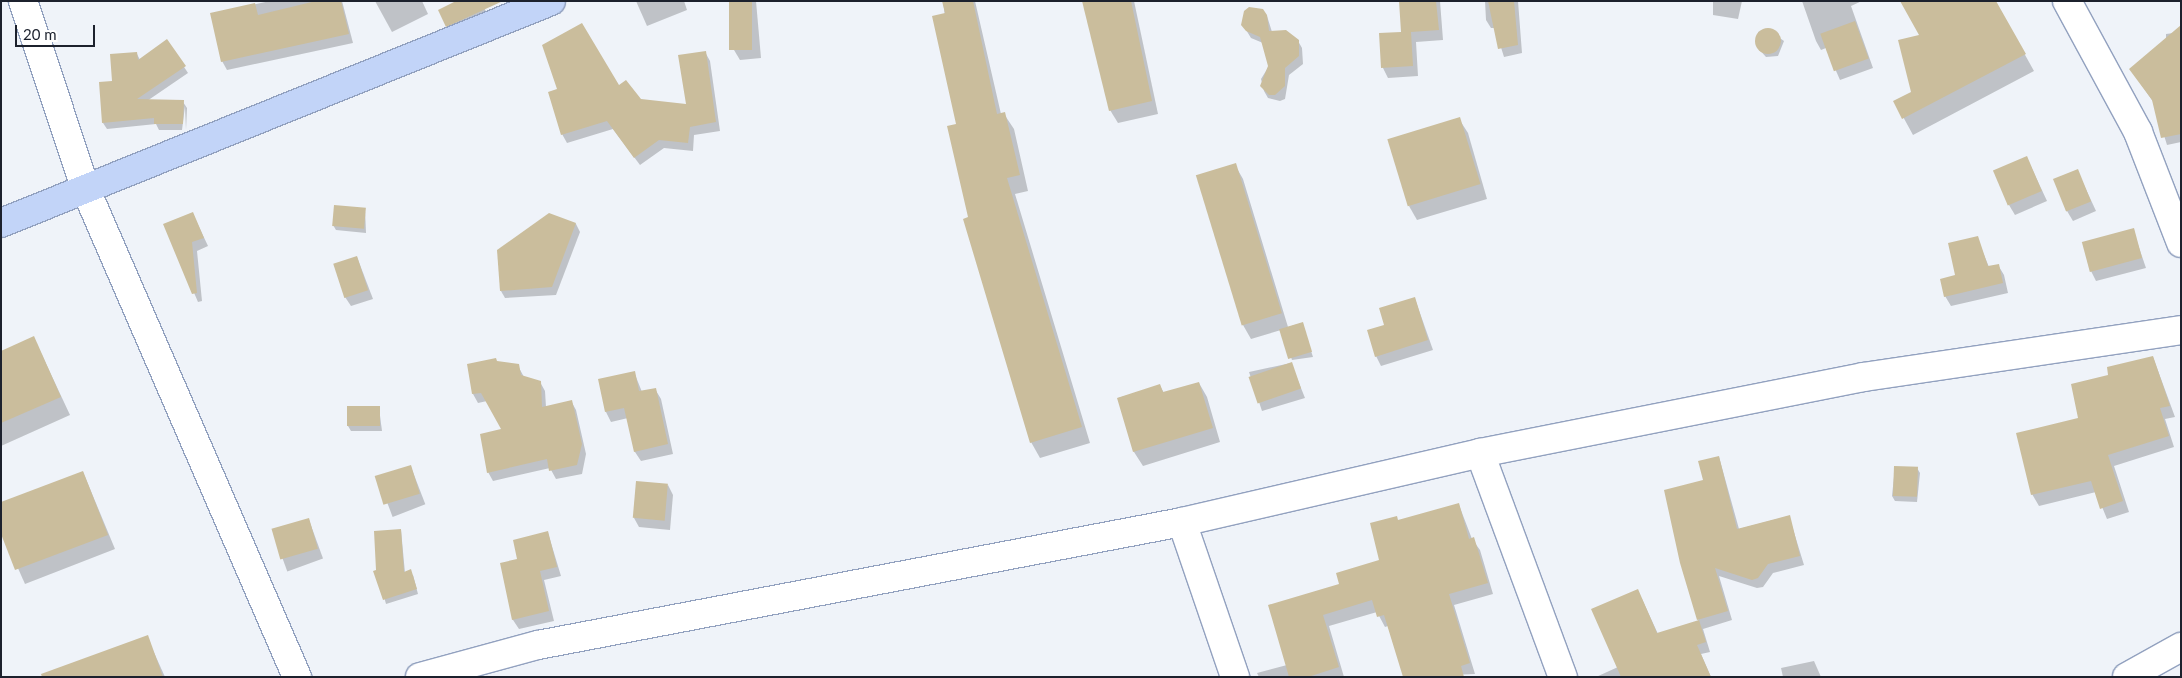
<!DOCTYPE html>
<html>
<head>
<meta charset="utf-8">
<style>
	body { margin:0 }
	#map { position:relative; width:2182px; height:678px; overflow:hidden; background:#eff3f9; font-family:Lato,sans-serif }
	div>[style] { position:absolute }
	.shadow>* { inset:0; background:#0003; transform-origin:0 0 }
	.building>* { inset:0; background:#cabd9c; transform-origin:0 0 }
	.round { border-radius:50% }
	.roads { filter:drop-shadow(1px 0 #92a1bf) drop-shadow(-1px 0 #92a1bf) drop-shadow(0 1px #92a1bf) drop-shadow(0 -1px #92a1bf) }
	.minor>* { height:28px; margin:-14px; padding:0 14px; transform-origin:14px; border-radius:14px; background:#fff }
	.major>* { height:28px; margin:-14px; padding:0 14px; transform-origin:14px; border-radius:14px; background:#c2d4f8 }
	span { translate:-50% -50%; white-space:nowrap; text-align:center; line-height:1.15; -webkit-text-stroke:4px #fff; paint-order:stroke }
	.frame { position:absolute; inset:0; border:2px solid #1c212d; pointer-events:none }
	.scale { position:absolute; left:15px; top:25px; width:80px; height:22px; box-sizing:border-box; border:2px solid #1c212d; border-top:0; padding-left:6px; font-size:15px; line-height:18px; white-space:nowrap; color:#1c212d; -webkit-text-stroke:4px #fff; paint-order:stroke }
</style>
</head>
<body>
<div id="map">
	<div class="shadow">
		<i style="clip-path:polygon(270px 1px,342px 1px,353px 43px,227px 70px,222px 61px,211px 14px)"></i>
		<i style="clip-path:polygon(375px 1px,422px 1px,428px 14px,392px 32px)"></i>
		<i style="clip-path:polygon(481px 1px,490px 20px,453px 36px,447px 26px)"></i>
		<i style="clip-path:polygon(636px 1px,684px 1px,687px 10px,647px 26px)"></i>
		<i style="clip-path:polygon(730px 1px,756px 1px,761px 58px,740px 60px,734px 50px)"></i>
		<i style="clip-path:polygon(943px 1px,975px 1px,1001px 114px,1004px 114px,1014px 129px,1028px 191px,1015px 194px,1090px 443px,1040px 458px,1031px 442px,970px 218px)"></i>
		<i style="clip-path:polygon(1084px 1px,1134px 1px,1158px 114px,1118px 123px,1110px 110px)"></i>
		<i style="clip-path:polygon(1400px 1px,1440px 1px,1443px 40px,1416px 42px,1418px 76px,1388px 78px,1383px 68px,1380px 35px,1402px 33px)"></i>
		<i style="clip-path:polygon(1485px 1px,1518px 1px,1522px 53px,1504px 57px,1495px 28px,1491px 28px,1486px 20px)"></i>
		<i style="clip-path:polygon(1713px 1px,1742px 1px,1738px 19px,1713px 15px)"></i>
		<i style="clip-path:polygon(1802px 1px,1862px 1px,1851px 6px,1873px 68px,1840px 80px,1826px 48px,1821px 50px,1816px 41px)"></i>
		<i style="clip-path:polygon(1995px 1px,2034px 71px,1913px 135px,1895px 102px,1913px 93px,1921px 36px)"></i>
		<i style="clip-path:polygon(1256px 8px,1267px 16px,1272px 32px,1298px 41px,1302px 48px,1303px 64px,1289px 75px,1285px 99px,1280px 101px,1268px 98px,1264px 91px,1261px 79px,1269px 66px,1263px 43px,1251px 38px,1243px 25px,1245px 12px)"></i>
		<i style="clip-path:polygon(1767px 29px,1784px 41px,1778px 56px,1766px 57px,1758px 48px,1758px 32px)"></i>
		<i style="clip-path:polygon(2181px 32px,2181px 142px,2167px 145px,2154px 103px,2131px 70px,2166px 39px,2166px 34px)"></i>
		<i style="clip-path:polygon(167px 41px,188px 73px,147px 101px,183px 102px,187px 108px,186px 130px,185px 106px,182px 130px,159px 130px,156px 124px,107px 129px,103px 123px,113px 82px,137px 54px,140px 60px)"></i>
		<i style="clip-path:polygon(705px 52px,710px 61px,720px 131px,694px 135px,693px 151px,664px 148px,640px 165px,613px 129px,567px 143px,562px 134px,619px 86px,640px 101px,687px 105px)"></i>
		<i style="clip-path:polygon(1459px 119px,1468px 133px,1487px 199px,1417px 220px,1409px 206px)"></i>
		<i style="clip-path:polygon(2027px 158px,2047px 201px,2015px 215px,2009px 205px)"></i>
		<i style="clip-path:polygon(1235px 165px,1243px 179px,1288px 327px,1302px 323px,1313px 357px,1292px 360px,1281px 330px,1251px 339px,1243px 325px)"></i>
		<i style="clip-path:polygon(2077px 170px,2096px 211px,2073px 221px,2067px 211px)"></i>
		<i style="clip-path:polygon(365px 209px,366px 233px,336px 230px,333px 225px)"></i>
		<i style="clip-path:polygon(193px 214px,208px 246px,197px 251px,202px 301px,198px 302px,165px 225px)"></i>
		<i style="clip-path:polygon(549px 215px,576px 224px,580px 232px,556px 295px,505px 298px,501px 291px)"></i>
		<i style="clip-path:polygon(2133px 230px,2146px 268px,2096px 281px,2091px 271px)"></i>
		<i style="clip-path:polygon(1977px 238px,1989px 267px,1998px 265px,2004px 275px,2008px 293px,1951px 306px,1945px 296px)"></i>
		<i style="clip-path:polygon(357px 257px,373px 299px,351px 306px,345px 297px)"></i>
		<i style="clip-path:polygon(1415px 299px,1433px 350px,1381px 366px,1376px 356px,1386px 326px)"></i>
		<i style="clip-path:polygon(34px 338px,70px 415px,1px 446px,1px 352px)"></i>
		<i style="clip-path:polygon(2153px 357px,2175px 417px,2165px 419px,2174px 447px,2114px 466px,2129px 512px,2107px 519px,2096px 492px,2039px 506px,2032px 494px,2110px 376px)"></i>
		<i style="clip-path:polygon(498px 363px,518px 366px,524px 377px,540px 382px,545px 391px,546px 407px,571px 401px,576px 410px,586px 454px,582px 474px,556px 479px,550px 468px,493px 481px,488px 472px,503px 430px,487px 401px,478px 403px,473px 394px,468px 365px)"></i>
		<i style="clip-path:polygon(1291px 363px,1305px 398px,1262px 411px,1249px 372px)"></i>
		<i style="clip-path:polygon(634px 372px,642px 392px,655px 389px,661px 399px,673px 454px,641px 461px,635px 452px,628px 418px,611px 422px,606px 412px,599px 380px)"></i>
		<i style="clip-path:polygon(1199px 383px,1207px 397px,1220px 442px,1143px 466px,1134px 452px,1118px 398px,1160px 386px,1164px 393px)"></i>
		<i style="clip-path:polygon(379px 408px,382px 431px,351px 431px,348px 426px)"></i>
		<i style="clip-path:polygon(1719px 457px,1739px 529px,1789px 516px,1804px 565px,1773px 573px,1763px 587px,1757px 588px,1719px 576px,1732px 620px,1703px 629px,1710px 652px,1701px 654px,1711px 677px,1596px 677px,1618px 667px,1642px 599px,1658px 634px,1699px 622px,1681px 563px,1705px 481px)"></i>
		<i style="left:411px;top:467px;width:40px;height:35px;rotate:69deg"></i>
		<i style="clip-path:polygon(1895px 467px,1917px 468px,1920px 473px,1917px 502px,1895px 501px,1892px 496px)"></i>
		<i style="clip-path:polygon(83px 472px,115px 549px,25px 584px,1px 530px)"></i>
		<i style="clip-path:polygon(668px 485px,673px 495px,670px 530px,639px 527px,634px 518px)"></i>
		<i style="clip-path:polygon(1459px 505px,1472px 539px,1480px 550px,1493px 594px,1454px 605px,1475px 674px,1404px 677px,1388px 626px,1385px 627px,1377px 612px,1329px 626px,1344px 677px,1259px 677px,1257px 673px,1287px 665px,1340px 585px,1381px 561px,1398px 521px)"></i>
		<i style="left:309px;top:520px;width:41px;height:38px;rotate:70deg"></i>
		<i style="clip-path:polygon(401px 530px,405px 573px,413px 575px,418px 594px,386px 604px,377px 571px)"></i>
		<i style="clip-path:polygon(548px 533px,561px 576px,544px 580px,554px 621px,519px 629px,513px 620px,501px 564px,519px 560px)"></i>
		<i style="clip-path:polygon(147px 637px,165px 677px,53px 677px)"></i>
		<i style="clip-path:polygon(1814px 661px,1821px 677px,1783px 677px,1781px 668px)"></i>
	</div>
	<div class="building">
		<i style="clip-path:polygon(316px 1px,341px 1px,349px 34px,221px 62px,210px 13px,255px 3px,258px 15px)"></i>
		<i style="clip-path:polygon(456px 1px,503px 1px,446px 27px,438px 10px)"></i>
		<i style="left:729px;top:1px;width:23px;height:49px"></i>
		<i style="clip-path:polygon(942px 1px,973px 1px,997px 114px,1005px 112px,1020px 175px,1007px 178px,1082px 427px,1030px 443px,963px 219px,968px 217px,947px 126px,956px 124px,932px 16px,945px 13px)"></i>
		<i style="clip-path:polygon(1082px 1px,1131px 1px,1152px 101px,1109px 111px)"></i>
		<i style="clip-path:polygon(1399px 1px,1436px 1px,1439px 30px,1411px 32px,1413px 66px,1381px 68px,1379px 33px,1401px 32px)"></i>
		<i style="clip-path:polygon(1488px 1px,1514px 1px,1518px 45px,1498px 49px)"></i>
		<i style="clip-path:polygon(1900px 1px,1996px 1px,2026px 54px,1902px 119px,1893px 101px,1911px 92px,1898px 40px,1919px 35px)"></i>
		<i style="clip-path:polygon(1249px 7px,1263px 9px,1267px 15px,1269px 31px,1286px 30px,1299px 40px,1299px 56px,1285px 68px,1285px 86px,1275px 95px,1269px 95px,1260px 86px,1268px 66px,1260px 37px,1246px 31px,1241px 25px,1244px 11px)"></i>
		<i style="left:1855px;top:21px;width:40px;height:37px;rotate:70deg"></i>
		<i style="clip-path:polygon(582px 23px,619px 85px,626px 80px,641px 99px,686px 104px,678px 55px,706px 51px,716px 122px,690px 127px,688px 143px,659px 140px,634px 158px,607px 121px,561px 135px,548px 92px,557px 89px,542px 45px)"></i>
		<i style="clip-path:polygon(2181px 25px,2181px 134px,2161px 138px,2152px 100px,2129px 69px)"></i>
		<i class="round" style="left:1755px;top:28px;width:26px;height:26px"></i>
		<i style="clip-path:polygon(167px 39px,186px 66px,137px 99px,184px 100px,183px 124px,154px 124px,154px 118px,102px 123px,99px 82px,112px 81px,110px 54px,137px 52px,138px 60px)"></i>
		<i style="left:1460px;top:117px;width:70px;height:76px;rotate:73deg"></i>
		<i style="left:2027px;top:156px;width:38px;height:37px;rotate:67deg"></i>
		<i style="left:1236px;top:163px;width:157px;height:42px;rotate:73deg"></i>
		<i style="left:2078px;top:169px;width:35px;height:27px;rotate:68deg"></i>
		<i style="left:334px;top:205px;width:32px;height:21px;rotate:5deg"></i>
		<i style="clip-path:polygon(193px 212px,204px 238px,192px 242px,197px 293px,192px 294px,163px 224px)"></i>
		<i style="clip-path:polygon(549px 213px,576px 223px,552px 287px,500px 291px,497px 250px)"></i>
		<i style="left:2134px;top:228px;width:31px;height:54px;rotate:75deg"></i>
		<i style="clip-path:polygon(1978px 236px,1988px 266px,1999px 264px,2003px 283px,1944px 297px,1940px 279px,1955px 275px,1948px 243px)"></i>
		<i style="left:357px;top:256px;width:36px;height:25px;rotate:72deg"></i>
		<i style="clip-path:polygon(1415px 297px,1428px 340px,1375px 357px,1367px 330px,1384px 325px,1379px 308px)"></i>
		<i style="left:1303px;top:322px;width:31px;height:25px;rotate:73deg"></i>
		<i style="clip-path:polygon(34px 336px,61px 397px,1px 423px,1px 351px)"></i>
		<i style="clip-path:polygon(2153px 356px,2170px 406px,2160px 408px,2169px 436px,2108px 455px,2123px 501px,2100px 509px,2091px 481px,2031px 495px,2016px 433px,2078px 418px,2071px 384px,2108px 375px,2107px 367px)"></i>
		<i style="clip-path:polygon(496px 358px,497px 361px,519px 364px,521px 375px,541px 381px,542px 407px,572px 400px,582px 444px,577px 465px,549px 471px,547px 459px,487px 473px,480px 434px,501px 429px,481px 393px,472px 394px,467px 364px)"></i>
		<i style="left:1292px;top:362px;width:28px;height:46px;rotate:71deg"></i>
		<i style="clip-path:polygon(635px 371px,639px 391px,656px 388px,668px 444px,634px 452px,624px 408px,605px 412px,598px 379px)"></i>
		<i style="clip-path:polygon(1199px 382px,1213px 428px,1133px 452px,1117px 398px,1160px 384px,1163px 392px)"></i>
		<i style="left:347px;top:406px;width:33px;height:20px"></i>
		<i style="clip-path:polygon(1719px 456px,1737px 529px,1790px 515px,1800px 556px,1768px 564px,1758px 578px,1752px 580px,1715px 568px,1728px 611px,1697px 620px,1680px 563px,1664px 490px,1703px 480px,1698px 461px)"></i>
		<i style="left:411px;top:465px;width:30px;height:38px;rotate:73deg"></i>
		<i style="left:1894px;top:466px;width:24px;height:30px;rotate:2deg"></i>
		<i style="clip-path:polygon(83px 471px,108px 535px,15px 570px,1px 534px,1px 502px)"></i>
		<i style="left:636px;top:481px;width:32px;height:37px;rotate:5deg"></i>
		<i style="clip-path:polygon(1459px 503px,1469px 539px,1474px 537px,1488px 583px,1449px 594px,1470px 663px,1461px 666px,1464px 677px,1403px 677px,1384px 615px,1377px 617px,1372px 600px,1323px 615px,1339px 667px,1308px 677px,1289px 677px,1268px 605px,1339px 584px,1336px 573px,1379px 560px,1370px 523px,1397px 516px,1398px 520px)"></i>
		<i style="left:309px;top:518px;width:32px;height:39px;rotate:74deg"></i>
		<i style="clip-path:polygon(401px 529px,404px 572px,411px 569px,417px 589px,383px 600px,373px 571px,376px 570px,374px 531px)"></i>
		<i style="clip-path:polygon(548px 531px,557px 567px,540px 571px,549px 611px,512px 620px,500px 563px,517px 559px,513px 540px)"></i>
		<i style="clip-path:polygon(1638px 589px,1657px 633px,1699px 620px,1706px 642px,1697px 645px,1711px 677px,1621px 677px,1591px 609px)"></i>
		<i style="clip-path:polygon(148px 635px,163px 677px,42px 677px,41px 674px)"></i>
	</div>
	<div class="roads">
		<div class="minor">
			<i style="left:23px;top:1px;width:199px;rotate:71.6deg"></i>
			<i style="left:86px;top:190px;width:531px;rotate:66.57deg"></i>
			<i style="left:2067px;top:1px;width:149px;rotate:61.5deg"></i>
			<i style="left:2138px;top:132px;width:119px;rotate:68.8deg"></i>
			<i style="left:1480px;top:453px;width:239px;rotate:69.7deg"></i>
			<i style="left:1182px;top:522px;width:164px;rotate:71.1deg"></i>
			<i style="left:420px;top:677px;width:122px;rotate:-15.2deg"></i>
			<i style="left:538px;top:645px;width:656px;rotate:-10.81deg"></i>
			<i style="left:1182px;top:522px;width:306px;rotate:-13deg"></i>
			<i style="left:1480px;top:453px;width:390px;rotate:-11.2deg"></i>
			<i style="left:1863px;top:377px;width:321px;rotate:-8.4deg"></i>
			<i style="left:2127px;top:677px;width:62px;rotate:-29.1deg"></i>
		</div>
		<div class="major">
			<i style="left:1px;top:223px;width:593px;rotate:-21.98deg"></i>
		</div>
	</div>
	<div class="frame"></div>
	<div class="scale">20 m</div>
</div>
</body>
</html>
